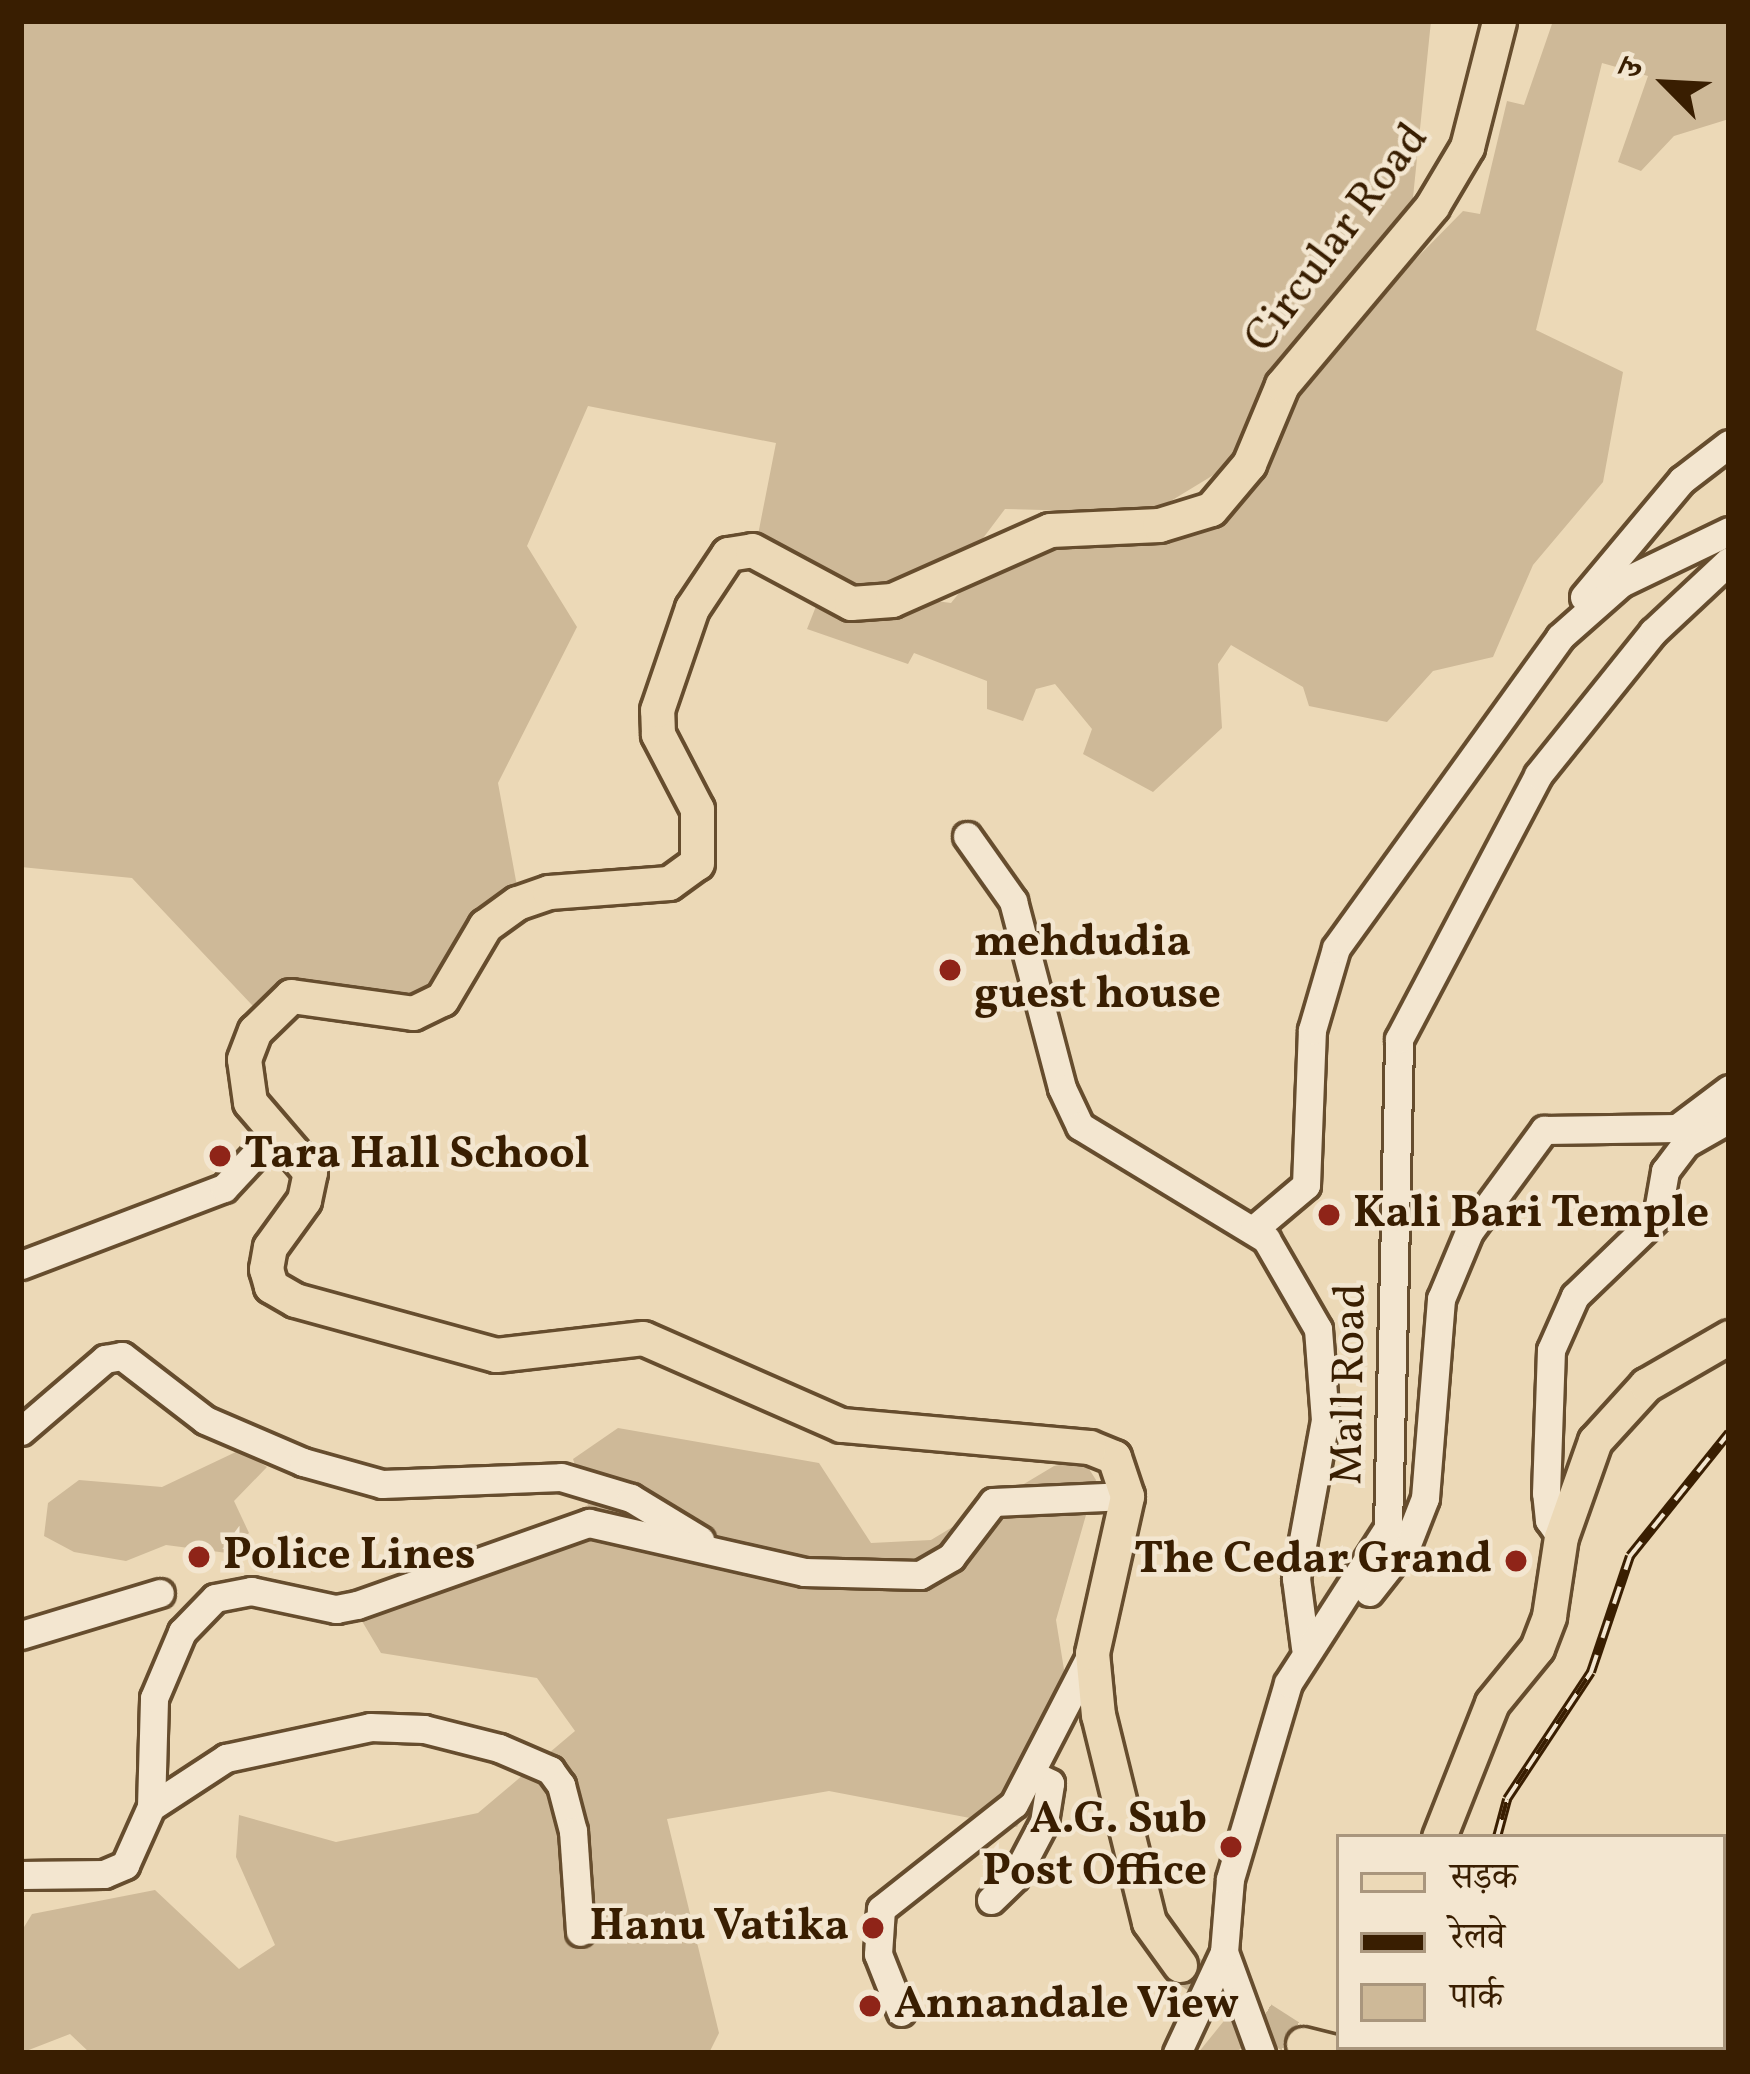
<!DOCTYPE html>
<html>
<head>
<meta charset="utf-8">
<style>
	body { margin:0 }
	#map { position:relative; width:1750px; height:2074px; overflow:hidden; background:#ecd9b7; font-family:Vollkorn,"Noto Serif Devanagari",serif }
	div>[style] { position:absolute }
	.green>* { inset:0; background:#ceb998; transform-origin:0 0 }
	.major-tunnel>* { height:33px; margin-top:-16.5px; transform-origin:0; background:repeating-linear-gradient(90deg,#c8b493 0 33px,transparent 0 49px) }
	.roads { filter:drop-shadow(3px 0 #664d2e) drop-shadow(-3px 0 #664d2e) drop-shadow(0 3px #664d2e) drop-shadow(0 -3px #664d2e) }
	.minor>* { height:27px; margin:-13.5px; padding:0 13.5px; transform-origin:13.5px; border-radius:13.5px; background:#f3e6d0 }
	.major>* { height:33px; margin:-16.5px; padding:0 16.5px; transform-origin:16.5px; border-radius:16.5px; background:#ecd9b7 }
	.rail>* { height:10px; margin-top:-5px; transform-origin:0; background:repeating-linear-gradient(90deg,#f3e6d0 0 18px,#391e01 0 36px); box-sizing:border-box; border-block:3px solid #391e01 }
	.dots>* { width:33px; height:33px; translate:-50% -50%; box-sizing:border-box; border:6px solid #f3e6d0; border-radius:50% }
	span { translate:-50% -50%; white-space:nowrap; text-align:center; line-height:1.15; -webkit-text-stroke:9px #f3e6d0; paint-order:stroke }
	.street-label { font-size:45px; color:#391e01 }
	.poi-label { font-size:45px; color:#391e01; font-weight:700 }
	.left { translate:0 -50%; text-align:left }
	.right { translate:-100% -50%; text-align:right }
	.frame { position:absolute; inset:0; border:24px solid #391e01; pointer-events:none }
	.legend { position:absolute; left:1336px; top:1834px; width:390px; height:216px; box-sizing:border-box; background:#f3e6d0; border:3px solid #a9967d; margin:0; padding:15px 21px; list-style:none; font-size:36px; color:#391e01 }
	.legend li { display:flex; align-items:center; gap:24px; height:60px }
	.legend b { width:60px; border:3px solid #a9967d }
	.north { position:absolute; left:1606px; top:24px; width:120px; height:120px; -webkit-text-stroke:9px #f3e6d0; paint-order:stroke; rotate:294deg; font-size:33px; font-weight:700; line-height:48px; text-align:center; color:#391e01 }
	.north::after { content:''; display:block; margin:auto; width:42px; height:54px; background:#391e01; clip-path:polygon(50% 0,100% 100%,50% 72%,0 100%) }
</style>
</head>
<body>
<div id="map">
	<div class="green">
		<i style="clip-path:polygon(21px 21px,1431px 21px,1411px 217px,1230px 465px,1151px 513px,1005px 509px,947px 586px,838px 588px,951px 603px,1010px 530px,1162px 530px,1243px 487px,1288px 389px,1463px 211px,1480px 214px,1507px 101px,1524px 105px,1553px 21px,1729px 21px,1729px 119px,1674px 136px,1641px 171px,1618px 162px,1648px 76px,1602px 63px,1536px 330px,1623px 372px,1603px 482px,1533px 565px,1493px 657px,1433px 671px,1387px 722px,1309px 706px,1303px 687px,1231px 645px,1218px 664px,1222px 728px,1153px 792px,1083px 754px,1092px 729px,1055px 684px,1036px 689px,1023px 721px,987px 709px,987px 681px,914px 653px,908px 664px,807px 629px,824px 586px,756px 545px,776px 443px,588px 406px,527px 546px,577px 627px,498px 783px,519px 897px,418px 995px,268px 1022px,132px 878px,21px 867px)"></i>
		<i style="clip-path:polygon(618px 1428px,819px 1463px,871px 1543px,931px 1540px,1054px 1466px,1084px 1461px,1096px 1480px,1056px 1620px,1072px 1719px,1017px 1827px,829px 1791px,667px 1819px,719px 2033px,709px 2053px,90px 2053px,70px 2034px,21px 2053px,21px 1932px,32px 1914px,155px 1890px,239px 1969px,275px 1945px,236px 1857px,239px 1815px,336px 1842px,478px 1813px,575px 1731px,537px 1678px,381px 1653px,344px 1591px,505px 1548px,588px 1505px,573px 1459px)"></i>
		<i style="clip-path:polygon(240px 1450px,267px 1467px,234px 1501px,249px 1533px,227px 1553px,166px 1545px,126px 1561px,74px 1552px,44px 1536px,48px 1503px,79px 1480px,162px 1487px)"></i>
		<i style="clip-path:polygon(1236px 2006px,1252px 2040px,1235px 2053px,1198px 2053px)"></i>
		<i style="left:1395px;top:2047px;width:165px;height:6px"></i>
	</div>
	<div class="major-tunnel">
		<i style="left:1180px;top:1965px;width:146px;rotate:32.7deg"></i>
	</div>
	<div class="roads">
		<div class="minor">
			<i style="left:1584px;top:597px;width:153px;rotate:-50.1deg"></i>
			<i style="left:1682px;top:480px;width:59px;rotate:-37.5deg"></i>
			<i style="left:967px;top:836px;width:80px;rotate:54.7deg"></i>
			<i style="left:1013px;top:901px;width:193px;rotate:75.3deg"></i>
			<i style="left:1062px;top:1088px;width:42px;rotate:64.7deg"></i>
			<i style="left:1080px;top:1126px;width:218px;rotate:31.3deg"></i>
			<i style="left:1266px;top:1239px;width:104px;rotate:60deg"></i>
			<i style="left:1318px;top:1329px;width:91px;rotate:85.6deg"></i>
			<i style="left:1325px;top:1420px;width:161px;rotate:100.4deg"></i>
			<i style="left:1296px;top:1578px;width:70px;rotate:82.6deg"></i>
			<i style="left:1254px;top:1229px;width:68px;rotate:-40.2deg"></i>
			<i style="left:1306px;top:1185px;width:155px;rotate:-87.8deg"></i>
			<i style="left:1312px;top:1030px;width:85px;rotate:-73.7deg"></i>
			<i style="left:1336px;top:948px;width:383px;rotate:-54.2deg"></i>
			<i style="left:1560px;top:637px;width:81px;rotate:-41.5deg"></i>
			<i style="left:1621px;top:583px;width:120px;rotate:-25.7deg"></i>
			<i style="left:21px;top:1265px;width:217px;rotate:-20.8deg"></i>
			<i style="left:224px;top:1188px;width:78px;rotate:-47.1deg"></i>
			<i style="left:21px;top:1431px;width:111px;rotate:-40.6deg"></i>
			<i style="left:105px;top:1359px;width:17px;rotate:-10deg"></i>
			<i style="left:122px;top:1356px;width:105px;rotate:37.6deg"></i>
			<i style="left:205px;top:1420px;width:107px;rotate:23.2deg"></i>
			<i style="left:303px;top:1462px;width:82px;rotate:15.6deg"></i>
			<i style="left:382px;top:1484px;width:179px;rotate:-2.2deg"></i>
			<i style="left:561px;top:1477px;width:73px;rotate:16.7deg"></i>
			<i style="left:631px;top:1498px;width:81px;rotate:31.3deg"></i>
			<i style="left:1561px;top:1537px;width:21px;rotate:-125deg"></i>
			<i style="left:1549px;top:1520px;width:27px;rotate:-96deg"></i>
			<i style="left:1546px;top:1493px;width:143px;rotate:-88deg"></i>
			<i style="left:1551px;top:1350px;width:59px;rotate:-66deg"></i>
			<i style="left:1575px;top:1296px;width:114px;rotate:-43.9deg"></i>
			<i style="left:1657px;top:1217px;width:47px;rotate:-80.1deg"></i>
			<i style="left:1665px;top:1171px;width:34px;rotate:-53deg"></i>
			<i style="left:1685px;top:1144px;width:51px;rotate:-29.6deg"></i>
			<i style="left:1369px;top:1592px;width:61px;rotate:-51.6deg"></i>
			<i style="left:1407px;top:1544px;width:49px;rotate:-68.6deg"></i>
			<i style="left:1425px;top:1498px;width:200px;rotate:-85.4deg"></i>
			<i style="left:1441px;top:1299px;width:73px;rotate:-67.3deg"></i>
			<i style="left:1469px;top:1232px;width:127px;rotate:-53.7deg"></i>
			<i style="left:1544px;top:1130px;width:133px;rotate:-0.9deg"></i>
			<i style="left:1677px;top:1128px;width:65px;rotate:-36.9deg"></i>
			<i style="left:21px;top:1635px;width:145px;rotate:-16.8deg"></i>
			<i style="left:151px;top:1807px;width:90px;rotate:-33.2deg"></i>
			<i style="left:226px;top:1758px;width:147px;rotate:-12.1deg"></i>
			<i style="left:370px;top:1727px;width:54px;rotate:2.1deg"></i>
			<i style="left:424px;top:1729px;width:77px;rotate:14.2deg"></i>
			<i style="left:499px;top:1748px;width:56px;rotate:23.3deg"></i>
			<i style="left:550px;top:1770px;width:19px;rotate:54deg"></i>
			<i style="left:561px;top:1785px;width:48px;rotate:75.4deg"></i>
			<i style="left:573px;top:1831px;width:101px;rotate:86deg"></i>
			<i style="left:21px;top:1875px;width:83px;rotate:-0.7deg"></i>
			<i style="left:104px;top:1874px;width:23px;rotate:-23deg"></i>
			<i style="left:125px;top:1865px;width:64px;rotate:-65.9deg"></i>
			<i style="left:151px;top:1807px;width:109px;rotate:-88.4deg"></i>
			<i style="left:154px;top:1698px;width:72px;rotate:-67deg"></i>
			<i style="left:182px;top:1632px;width:47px;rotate:-45.9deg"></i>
			<i style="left:215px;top:1598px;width:37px;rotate:-11deg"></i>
			<i style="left:251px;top:1591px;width:87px;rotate:12deg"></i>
			<i style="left:336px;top:1609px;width:21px;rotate:-11deg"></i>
			<i style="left:357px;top:1605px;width:246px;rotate:-19.5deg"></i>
			<i style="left:589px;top:1523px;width:221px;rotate:12.8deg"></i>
			<i style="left:804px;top:1572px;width:116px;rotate:1.5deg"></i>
			<i style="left:920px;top:1575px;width:36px;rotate:-30deg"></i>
			<i style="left:951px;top:1557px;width:69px;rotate:-52.6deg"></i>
			<i style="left:993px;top:1502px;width:134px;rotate:-2.6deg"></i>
			<i style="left:991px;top:1900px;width:33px;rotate:-44deg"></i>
			<i style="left:1015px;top:1877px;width:62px;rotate:-62.2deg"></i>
			<i style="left:1044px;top:1822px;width:39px;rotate:-81deg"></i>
			<i style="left:1050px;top:1783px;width:19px;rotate:-155deg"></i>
			<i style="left:1224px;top:1952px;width:108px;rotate:69.9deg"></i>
			<i style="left:901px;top:2012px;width:62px;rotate:-111.6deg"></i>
			<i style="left:878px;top:1954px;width:45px;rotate:-86.2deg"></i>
			<i style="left:881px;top:1909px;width:169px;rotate:-38.3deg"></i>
			<i style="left:1014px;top:1804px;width:170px;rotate:-62.7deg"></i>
			<i style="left:1177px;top:2053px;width:111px;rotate:-65deg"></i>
			<i style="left:1224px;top:1952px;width:73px;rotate:-85.3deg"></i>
			<i style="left:1230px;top:1879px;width:204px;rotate:-73.5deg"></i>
			<i style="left:1288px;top:1683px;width:184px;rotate:-57.2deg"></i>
			<i style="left:1388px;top:1528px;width:489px;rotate:-88.7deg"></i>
			<i style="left:1399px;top:1039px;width:298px;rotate:-62.2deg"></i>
			<i style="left:1538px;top:775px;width:184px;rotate:-51.2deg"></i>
			<i style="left:1653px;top:632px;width:104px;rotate:-43.1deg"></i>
		</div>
		<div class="major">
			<i style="left:1439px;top:1837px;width:144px;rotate:-68.4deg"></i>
			<i style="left:1492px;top:1703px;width:71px;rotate:-50.7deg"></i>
			<i style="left:1537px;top:1648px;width:34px;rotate:-69deg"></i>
			<i style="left:1549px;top:1616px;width:80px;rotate:-81.4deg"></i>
			<i style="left:1561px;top:1537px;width:102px;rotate:-70.5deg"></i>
			<i style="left:1595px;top:1441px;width:76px;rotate:-47.7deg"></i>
			<i style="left:1646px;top:1385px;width:96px;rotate:-30deg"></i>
			<i style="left:1180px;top:1965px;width:53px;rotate:-125.8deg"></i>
			<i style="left:1149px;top:1922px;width:213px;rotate:-103.8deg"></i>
			<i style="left:1098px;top:1715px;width:62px;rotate:-95.5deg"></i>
			<i style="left:1092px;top:1653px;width:161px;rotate:-77.4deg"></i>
			<i style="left:1127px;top:1496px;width:41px;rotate:-108.4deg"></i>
			<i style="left:1114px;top:1457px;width:27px;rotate:-158deg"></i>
			<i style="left:1089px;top:1447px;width:249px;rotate:-174.9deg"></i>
			<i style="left:841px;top:1425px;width:216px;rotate:-156.3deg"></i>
			<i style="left:643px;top:1338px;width:148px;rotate:173.4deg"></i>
			<i style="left:496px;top:1355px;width:208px;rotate:-164.7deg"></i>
			<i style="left:295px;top:1300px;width:28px;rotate:-150deg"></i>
			<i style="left:271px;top:1286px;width:18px;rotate:-106deg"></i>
			<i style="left:266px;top:1269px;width:22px;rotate:-80deg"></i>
			<i style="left:270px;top:1247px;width:58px;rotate:-54.1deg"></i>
			<i style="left:304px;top:1200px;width:29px;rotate:-78deg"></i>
			<i style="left:310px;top:1172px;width:92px;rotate:-130.6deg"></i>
			<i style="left:250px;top:1102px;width:43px;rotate:-97.9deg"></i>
			<i style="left:244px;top:1059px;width:30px;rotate:-69deg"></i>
			<i style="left:255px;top:1031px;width:50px;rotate:-44.2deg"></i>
			<i style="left:291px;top:996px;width:123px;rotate:7.9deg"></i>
			<i style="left:413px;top:1013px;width:32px;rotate:-26deg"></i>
			<i style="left:442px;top:999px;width:85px;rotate:-59.5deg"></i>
			<i style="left:485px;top:926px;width:39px;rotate:-36deg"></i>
			<i style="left:517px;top:903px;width:34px;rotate:-19deg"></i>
			<i style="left:549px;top:892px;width:120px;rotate:-4.3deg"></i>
			<i style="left:669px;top:883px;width:34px;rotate:-36deg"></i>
			<i style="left:697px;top:863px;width:54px;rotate:-90deg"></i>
			<i style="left:697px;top:809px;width:85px;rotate:-117.5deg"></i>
			<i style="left:658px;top:734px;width:24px;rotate:-92deg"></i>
			<i style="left:657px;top:710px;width:108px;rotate:-71.1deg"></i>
			<i style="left:692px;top:608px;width:65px;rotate:-56.3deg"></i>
			<i style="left:728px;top:554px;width:24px;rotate:-9deg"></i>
			<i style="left:752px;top:550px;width:112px;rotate:28.2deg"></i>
			<i style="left:851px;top:603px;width:41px;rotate:-4.2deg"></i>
			<i style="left:892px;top:600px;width:173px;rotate:-23.9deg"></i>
			<i style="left:1050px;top:530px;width:109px;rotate:-2.6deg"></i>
			<i style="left:1159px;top:525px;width:54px;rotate:-17.1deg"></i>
			<i style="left:1211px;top:509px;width:59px;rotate:-49.8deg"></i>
			<i style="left:1249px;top:464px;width:86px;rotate:-67.3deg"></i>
			<i style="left:1282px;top:385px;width:234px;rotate:-50deg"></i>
			<i style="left:1432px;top:206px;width:69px;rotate:-59.3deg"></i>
			<i style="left:1467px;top:147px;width:130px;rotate:-75.7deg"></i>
			<i style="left:1303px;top:2044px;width:36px;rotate:14deg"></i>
		</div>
	</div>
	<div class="rail">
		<i style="left:1497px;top:1837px;width:39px;rotate:-75deg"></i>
		<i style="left:1507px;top:1799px;width:152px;rotate:-56.5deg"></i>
		<i style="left:1591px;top:1672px;width:122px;rotate:-71.4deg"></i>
		<i style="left:1630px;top:1556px;width:158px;rotate:-51.2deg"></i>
		<i style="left:1425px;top:2053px;width:6px;rotate:-72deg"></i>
	</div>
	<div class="dots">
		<i style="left:950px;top:970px;background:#8f2418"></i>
		<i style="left:220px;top:1156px;background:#8f2418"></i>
		<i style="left:1329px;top:1215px;background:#8f2418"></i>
		<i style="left:199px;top:1557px;background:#8f2418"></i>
		<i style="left:1516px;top:1561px;background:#8f2418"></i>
		<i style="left:1231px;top:1847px;background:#8f2418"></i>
		<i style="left:873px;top:1928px;background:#8f2418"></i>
		<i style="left:870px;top:2006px;background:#8f2418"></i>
	</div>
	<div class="street-label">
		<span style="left:1338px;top:239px;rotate:-53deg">Circular Road</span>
		<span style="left:1351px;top:1384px;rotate:-89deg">Mall Road</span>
	</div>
	<div class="poi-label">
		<span class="left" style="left:974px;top:970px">mehdudia<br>guest house</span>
		<span class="left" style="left:244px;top:1156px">Tara Hall School</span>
		<span class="left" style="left:1353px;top:1215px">Kali Bari Temple</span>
		<span class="left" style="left:223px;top:1557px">Police Lines</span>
		<span class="right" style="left:1492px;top:1561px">The Cedar Grand</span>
		<span class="right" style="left:1207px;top:1847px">A.G. Sub<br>Post Office</span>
		<span class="right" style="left:849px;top:1928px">Hanu Vatika</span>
		<span class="left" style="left:894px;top:2006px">Annandale View</span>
	</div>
	<div class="frame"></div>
	<ul class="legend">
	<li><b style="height:15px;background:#ecd9b7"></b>सड़क</li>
	<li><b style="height:15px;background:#391e01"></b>रेलवे</li>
	<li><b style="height:33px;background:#ceb998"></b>पार्क</li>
	</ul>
	<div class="north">उ</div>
</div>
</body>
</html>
